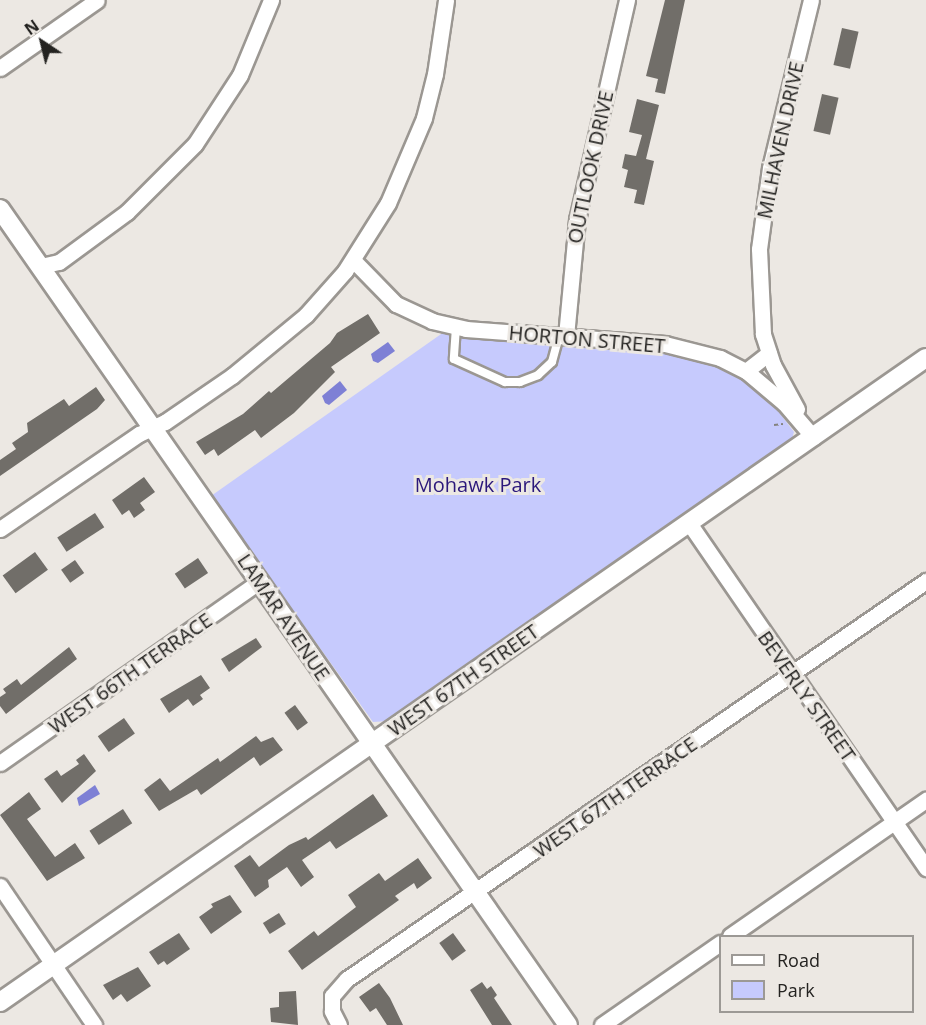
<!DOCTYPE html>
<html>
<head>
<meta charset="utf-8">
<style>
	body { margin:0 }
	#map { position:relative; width:926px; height:1025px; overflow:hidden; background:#ece8e3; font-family:"Open Sans",sans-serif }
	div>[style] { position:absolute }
	.green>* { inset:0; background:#c6cafd }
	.water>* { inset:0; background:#7e80d5 }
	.building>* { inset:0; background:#716e69; transform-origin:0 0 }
	.path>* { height:2px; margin-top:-1px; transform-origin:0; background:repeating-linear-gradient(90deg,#84827e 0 4.5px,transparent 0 7.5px) }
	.roads { filter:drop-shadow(2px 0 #9b9792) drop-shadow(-2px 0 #9b9792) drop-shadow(0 2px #9b9792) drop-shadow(0 -2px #9b9792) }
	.service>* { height:8px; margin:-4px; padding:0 4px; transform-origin:4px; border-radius:4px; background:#fff }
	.minor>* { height:15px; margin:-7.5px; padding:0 7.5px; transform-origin:7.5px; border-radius:7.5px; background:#fff }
	.tertiary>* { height:18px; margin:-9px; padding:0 9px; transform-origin:9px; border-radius:9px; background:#fff }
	span { translate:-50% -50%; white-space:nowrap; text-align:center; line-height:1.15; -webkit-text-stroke:6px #ece8e3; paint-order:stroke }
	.street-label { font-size:20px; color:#242321 }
	.park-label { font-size:20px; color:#2b187b }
	.legend { position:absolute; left:719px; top:935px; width:195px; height:78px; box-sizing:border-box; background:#ece8e3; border:2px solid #9c9995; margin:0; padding:8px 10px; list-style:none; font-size:18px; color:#242321 }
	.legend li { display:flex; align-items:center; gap:12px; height:30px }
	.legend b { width:30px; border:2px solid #9c9995 }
	.north { position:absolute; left:12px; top:12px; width:60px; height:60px; -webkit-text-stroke:4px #ece8e3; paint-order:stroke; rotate:325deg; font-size:16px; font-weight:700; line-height:24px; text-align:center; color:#242321 }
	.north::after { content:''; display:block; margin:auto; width:21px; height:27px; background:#242321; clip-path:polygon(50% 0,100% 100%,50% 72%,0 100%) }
</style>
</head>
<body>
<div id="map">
	<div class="green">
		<i style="clip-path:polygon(444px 332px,661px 350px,712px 362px,766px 395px,794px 432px,791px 442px,389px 721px,373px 722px,211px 496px)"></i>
	</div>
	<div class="water">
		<i style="clip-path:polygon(388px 342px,395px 351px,378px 363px,373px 361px,371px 354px)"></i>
		<i style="clip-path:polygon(340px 381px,347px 390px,329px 405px,325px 403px,322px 396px)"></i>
		<i style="clip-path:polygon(95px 785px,100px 794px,79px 806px,77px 798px)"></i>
	</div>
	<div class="building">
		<i style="clip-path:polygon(665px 0,685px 0,665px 94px,655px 92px,658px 79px,646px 76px)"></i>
		<i style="left:842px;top:28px;width:17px;height:38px;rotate:13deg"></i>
		<i style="left:822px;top:94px;width:17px;height:38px;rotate:13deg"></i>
		<i style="clip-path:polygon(637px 99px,659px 105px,646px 159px,654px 161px,644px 205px,634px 203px,637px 190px,624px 187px,628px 170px,622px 168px,625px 154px,636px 156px,642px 135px,629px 132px)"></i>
		<i style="clip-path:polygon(368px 314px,380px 333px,331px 367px,335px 372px,294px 413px,261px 438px,255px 430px,218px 456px,214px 449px,205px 455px,196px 442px,243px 414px,269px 391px,271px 393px,330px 343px,337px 333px)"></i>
		<i style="clip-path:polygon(96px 387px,105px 400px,97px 409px,0 476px,0 460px,16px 449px,12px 443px,28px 432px,27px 423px,64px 399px,69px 406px)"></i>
		<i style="clip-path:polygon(144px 477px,155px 492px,140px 503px,145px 510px,134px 518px,129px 510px,122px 515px,112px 500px)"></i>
		<i style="left:95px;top:513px;width:17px;height:45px;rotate:57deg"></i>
		<i style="left:35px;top:552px;width:22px;height:40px;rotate:54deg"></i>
		<i style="left:198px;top:558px;width:18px;height:28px;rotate:56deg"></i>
		<i style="left:75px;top:560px;width:16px;height:17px;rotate:55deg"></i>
		<i style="clip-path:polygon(256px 638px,262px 647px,229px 672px,221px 659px)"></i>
		<i style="clip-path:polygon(69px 647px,77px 659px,6px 714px,0 706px,0 697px,6px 693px,3px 689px,17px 679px,21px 685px)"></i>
		<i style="clip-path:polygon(201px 675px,210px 688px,200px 695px,203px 699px,193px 706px,188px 699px,169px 713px,160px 699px)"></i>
		<i style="left:295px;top:705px;width:22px;height:13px;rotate:54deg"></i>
		<i style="left:124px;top:718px;width:19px;height:32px;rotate:55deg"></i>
		<i style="clip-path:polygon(256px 736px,261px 742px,273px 737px,283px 750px,260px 766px,254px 757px,201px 795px,197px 789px,159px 811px,144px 790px,160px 778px,170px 791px,218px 758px,220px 762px)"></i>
		<i style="clip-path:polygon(84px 754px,96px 771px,62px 803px,44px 779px,57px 770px,61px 776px,79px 764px,76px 760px)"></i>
		<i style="clip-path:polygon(29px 792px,41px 809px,27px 819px,55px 857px,75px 843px,85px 858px,47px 881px,0 815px)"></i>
		<i style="clip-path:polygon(373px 794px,388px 816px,336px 849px,330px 841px,302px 860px,314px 877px,301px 887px,287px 867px,268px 880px,269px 887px,255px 897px,234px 866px,250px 855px,259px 867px,289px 845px,306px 837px,308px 840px)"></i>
		<i style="left:123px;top:809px;width:17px;height:40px;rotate:57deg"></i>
		<i style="clip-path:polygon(418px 858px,432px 878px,417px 889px,414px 883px,395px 896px,399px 900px,302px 970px,288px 951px,314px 931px,318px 936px,356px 907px,348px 895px,379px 873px,385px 881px)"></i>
		<i style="clip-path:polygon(230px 895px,242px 912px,211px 934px,199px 917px,213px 907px,211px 904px)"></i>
		<i style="left:279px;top:913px;width:13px;height:19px;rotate:58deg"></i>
		<i style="clip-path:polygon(179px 933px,190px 949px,167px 965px,164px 961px,158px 965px,149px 952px)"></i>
		<i style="left:453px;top:933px;width:22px;height:17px;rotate:54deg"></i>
		<i style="clip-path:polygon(138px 967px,151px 986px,127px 1002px,121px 994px,113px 1000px,103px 985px)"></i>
		<i style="clip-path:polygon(482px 982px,487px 989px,491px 986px,497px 995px,494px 998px,512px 1025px,492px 1025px,470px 990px)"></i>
		<i style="clip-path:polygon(379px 983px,390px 998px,403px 1025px,387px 1025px,376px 1008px,370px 1012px,359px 997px)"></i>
		<i style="clip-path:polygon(296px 991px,298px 1025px,271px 1022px,270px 1008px,279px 1007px,279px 992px)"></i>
	</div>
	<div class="path">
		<i style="left:774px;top:425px;width:9px;rotate:-6deg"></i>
	</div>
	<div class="roads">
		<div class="service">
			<i style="left:456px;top:327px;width:32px;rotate:94deg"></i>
			<i style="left:454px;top:359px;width:56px;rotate:24.3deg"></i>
			<i style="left:505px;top:382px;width:15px"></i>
			<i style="left:520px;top:382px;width:19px;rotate:-21deg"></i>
			<i style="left:538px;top:375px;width:19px;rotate:-43deg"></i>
			<i style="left:552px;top:362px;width:27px;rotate:-75deg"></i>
		</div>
		<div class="minor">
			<i style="left:0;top:68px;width:118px;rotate:-35deg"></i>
			<i style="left:353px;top:260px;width:62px;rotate:45.7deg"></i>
			<i style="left:396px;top:304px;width:40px;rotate:25deg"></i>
			<i style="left:432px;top:321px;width:35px;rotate:13deg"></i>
			<i style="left:466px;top:329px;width:200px;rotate:4.3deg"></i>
			<i style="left:665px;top:344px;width:57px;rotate:14.3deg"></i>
			<i style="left:720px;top:358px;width:29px;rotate:27deg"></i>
			<i style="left:746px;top:371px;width:50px;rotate:40.1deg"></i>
			<i style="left:784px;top:403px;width:45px;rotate:49.5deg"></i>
			<i style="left:41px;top:266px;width:18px;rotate:-13deg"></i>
			<i style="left:59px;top:262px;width:84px;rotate:-36.3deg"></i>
			<i style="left:127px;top:212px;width:96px;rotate:-45deg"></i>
			<i style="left:195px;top:144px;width:82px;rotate:-56.9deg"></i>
			<i style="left:240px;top:75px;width:81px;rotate:-67.5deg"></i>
			<i style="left:566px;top:336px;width:117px;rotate:-84.6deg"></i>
			<i style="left:577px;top:220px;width:226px;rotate:-77.2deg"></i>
			<i style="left:746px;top:371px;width:29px;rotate:-38deg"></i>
			<i style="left:797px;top:409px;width:50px;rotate:-118.6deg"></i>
			<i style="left:773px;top:365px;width:33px;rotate:-108deg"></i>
			<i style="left:763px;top:334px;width:85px;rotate:-92.7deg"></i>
			<i style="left:759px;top:249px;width:82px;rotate:-82.3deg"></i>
			<i style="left:770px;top:168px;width:173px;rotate:-76.3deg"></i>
			<i style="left:689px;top:523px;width:419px;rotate:55.5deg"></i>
			<i style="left:0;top:529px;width:168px;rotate:-34.4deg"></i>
			<i style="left:139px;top:434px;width:29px;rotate:-25deg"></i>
			<i style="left:165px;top:422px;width:81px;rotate:-34.5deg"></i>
			<i style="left:232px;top:376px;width:96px;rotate:-39.5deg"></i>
			<i style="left:306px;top:315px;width:59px;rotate:-48.4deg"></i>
			<i style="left:345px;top:271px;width:80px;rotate:-57.7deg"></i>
			<i style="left:388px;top:203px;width:92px;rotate:-67deg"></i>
			<i style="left:424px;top:118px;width:45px;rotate:-76deg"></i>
			<i style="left:435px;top:74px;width:75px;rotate:-81.5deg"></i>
			<i style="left:0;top:763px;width:317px;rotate:-35deg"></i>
			<i style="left:0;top:886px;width:168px;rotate:55.9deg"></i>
			<i style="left:730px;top:936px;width:239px;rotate:-34.8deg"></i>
			<i style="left:339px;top:1025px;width:16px;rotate:-117deg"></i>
			<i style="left:332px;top:1011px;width:15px;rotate:-90deg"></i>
			<i style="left:332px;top:996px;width:23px;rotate:-49deg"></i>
			<i style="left:347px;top:979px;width:703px;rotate:-34.5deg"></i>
			<i style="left:602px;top:1025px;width:144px;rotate:-34.8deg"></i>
		</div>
		<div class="tertiary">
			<i style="left:0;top:209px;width:994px;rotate:55.16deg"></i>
			<i style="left:0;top:1002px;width:1128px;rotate:-34.82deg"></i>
		</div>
	</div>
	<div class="street-label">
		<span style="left:780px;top:140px;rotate:-78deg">MILHAVEN DRIVE</span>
		<span style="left:590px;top:167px;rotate:-78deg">OUTLOOK DRIVE</span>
		<span style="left:587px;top:339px;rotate:5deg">HORTON STREET</span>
		<span style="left:284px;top:617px;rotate:56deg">LAMAR AVENUE</span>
		<span style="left:130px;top:673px;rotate:-35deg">WEST 66TH TERRACE</span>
		<span style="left:463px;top:680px;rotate:-35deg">WEST 67TH STREET</span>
		<span style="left:807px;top:696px;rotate:55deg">BEVERLY STREET</span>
		<span style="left:615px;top:797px;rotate:-35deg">WEST 67TH TERRACE</span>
	</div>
	<div class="park-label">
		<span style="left:478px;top:484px">Mohawk Park</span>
	</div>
	<ul class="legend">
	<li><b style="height:8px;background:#fff"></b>Road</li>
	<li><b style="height:16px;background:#c6cafd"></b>Park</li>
	</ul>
	<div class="north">N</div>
</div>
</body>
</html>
